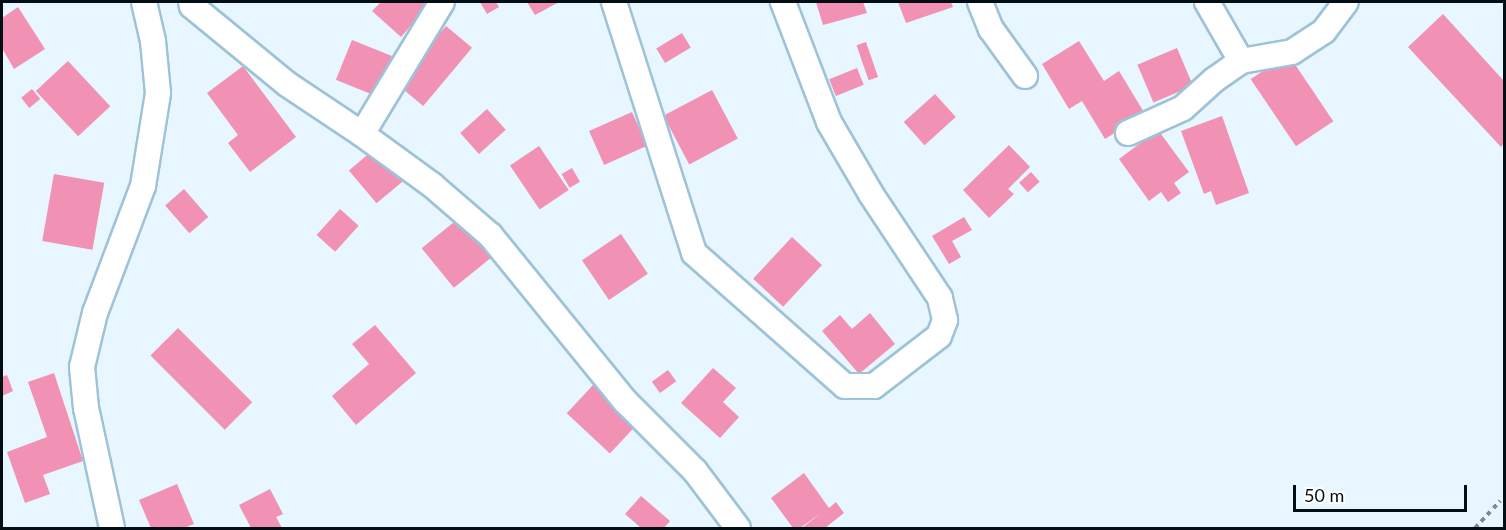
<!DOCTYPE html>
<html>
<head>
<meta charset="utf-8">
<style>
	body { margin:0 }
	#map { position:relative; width:1506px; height:530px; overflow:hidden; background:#e7f6ff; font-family:Lato,sans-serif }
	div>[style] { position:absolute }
	.building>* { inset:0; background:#f191b4; transform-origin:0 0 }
	.path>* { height:4px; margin-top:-2px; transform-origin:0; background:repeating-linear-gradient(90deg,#7d8a92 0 4.5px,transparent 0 9px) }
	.roads { filter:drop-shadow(2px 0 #9ec2d7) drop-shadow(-2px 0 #9ec2d7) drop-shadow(0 2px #9ec2d7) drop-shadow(0 -2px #9ec2d7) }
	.street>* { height:24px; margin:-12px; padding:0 12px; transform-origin:12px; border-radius:12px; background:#fff }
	span { translate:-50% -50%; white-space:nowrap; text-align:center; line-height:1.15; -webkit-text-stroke:4.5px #fff; paint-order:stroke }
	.frame { position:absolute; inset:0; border:3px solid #020d14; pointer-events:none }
	.scale { position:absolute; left:1293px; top:485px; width:174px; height:27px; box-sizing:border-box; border:3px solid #020d14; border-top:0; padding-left:8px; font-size:18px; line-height:21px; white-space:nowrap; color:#020d14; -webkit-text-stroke:4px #fff; paint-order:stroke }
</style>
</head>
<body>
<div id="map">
	<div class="building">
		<i style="clip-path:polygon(381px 2px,431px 2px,401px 37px,372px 11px)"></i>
		<i style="clip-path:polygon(480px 2px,496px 2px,499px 7px,487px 14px)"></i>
		<i style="clip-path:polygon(527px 2px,559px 2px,535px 15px)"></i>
		<i style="clip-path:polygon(816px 2px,863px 2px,867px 13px,823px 25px)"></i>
		<i style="clip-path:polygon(898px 2px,951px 2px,953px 7px,906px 23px)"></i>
		<i style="clip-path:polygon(18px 7px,45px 49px,14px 69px,2px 48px,2px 18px)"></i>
		<i style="clip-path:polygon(1443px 14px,1504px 81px,1504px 143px,1501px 147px,1408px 47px)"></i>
		<i style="left:446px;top:26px;width:34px;height:76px;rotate:40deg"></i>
		<i style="left:682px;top:33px;width:17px;height:30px;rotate:59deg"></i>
		<i style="left:352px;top:40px;width:43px;height:43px;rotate:22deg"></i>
		<i style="clip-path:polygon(1079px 41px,1104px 81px,1119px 71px,1145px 114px,1105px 139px,1082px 101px,1069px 109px,1042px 64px)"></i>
		<i style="left:866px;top:42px;width:37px;height:10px;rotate:71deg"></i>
		<i style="left:1177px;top:48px;width:41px;height:43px;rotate:67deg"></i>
		<i style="left:1288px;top:54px;width:81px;height:45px;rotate:56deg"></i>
		<i style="left:68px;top:61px;width:62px;height:44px;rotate:47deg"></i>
		<i style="clip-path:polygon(243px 66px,296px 137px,250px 172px,228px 143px,238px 135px,207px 93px)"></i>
		<i style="left:857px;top:68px;width:18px;height:30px;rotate:68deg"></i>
		<i style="left:32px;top:89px;width:13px;height:14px;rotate:51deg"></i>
		<i style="left:712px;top:90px;width:55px;height:55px;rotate:62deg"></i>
		<i style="left:935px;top:94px;width:31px;height:42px;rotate:48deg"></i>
		<i style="left:487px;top:109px;width:28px;height:36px;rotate:48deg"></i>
		<i style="left:632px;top:112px;width:37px;height:47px;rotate:66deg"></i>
		<i style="clip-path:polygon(1222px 116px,1249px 193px,1216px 205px,1211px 191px,1204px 194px,1181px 131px)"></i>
		<i style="clip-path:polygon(1158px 130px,1189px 172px,1174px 183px,1181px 193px,1168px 202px,1161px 192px,1149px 201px,1119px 159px)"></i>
		<i style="clip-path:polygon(1009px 145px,1030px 167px,1008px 189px,1014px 194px,989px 218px,963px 190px)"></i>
		<i style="left:378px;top:146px;width:43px;height:38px;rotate:50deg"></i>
		<i style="left:539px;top:146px;width:53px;height:35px;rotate:56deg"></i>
		<i style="left:572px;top:168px;width:16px;height:12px;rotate:60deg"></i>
		<i style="left:1031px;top:172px;width:13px;height:16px;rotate:48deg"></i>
		<i style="left:54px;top:174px;width:51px;height:68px;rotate:10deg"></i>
		<i style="left:184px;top:189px;width:37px;height:25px;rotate:49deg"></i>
		<i style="left:340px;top:209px;width:25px;height:35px;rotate:42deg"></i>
		<i style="clip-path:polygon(964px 217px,972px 230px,952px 241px,961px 257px,949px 264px,932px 236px)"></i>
		<i style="left:459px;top:218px;width:51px;height:48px;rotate:51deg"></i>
		<i style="left:621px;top:234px;width:48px;height:47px;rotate:56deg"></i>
		<i style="left:792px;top:237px;width:41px;height:57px;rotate:43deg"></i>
		<i style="clip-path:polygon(870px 313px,895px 344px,859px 374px,822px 331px,840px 315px,852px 329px)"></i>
		<i style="clip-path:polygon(375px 325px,416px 373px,356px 425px,332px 396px,369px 364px,352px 344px)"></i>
		<i style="left:178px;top:328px;width:105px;height:39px;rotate:45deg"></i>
		<i style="clip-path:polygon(713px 368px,736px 388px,723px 402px,739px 417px,720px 438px,681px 403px)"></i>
		<i style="left:668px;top:370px;width:14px;height:20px;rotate:54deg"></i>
		<i style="clip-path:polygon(54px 373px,83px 461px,43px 475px,50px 494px,25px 503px,7px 452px,47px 437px,28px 382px)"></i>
		<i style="clip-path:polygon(7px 375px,13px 391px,2px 396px,2px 377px)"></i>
		<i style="left:594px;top:384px;width:59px;height:40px;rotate:43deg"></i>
		<i style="clip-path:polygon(804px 473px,829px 508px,836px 502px,844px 513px,825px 528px,802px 528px,821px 513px,800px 528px,793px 528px,771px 498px)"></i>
		<i style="clip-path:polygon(177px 484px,194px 524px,184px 528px,151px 528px,139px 500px)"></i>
		<i style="clip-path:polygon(270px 489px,283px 514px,276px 517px,282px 528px,251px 528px,239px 505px)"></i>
		<i style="clip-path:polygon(641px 496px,670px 521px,664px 528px,641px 528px,625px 514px)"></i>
	</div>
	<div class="path">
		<i style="left:1475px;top:528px;width:37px;rotate:-47deg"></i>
	</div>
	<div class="roads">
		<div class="street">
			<i style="left:191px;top:2px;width:4px;rotate:76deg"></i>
			<i style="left:192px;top:6px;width:123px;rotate:39.4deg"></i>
			<i style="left:287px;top:84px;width:90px;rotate:33.7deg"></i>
			<i style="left:362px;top:134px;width:87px;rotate:36.1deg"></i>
			<i style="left:432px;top:185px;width:77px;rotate:40.8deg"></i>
			<i style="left:490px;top:235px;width:214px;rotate:50.9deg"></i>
			<i style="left:625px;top:401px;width:99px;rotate:45deg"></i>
			<i style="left:695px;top:471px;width:71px;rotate:53deg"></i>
			<i style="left:614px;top:2px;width:263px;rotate:72.3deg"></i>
			<i style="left:694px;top:253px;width:201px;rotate:41.4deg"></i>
			<i style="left:845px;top:386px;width:29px"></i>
			<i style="left:874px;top:386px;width:82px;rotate:-37.6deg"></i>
			<i style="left:939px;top:336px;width:17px;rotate:-69deg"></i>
			<i style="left:945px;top:320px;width:23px;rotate:-103deg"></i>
			<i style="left:940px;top:298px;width:125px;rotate:-123.6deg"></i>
			<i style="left:871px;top:194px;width:83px;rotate:-120.3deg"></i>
			<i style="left:829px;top:122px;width:129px;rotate:-111deg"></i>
			<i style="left:980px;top:2px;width:29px;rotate:68deg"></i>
			<i style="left:991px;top:29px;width:58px;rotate:54.1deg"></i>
			<i style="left:1207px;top:2px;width:68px;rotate:60deg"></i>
			<i style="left:1241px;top:61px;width:52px;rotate:-10deg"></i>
			<i style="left:1292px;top:52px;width:38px;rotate:-33deg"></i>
			<i style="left:1324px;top:31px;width:36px;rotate:-53deg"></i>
			<i style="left:1128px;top:133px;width:60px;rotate:-24.4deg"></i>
			<i style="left:1183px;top:108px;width:42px;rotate:-42.1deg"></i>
			<i style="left:1214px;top:80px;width:33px;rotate:-35deg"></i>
			<i style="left:362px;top:134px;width:154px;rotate:-58.8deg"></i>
			<i style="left:112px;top:528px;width:123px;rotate:-102.2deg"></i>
			<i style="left:86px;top:408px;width:41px;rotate:-95.6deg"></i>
			<i style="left:82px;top:367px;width:56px;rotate:-76.5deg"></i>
			<i style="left:95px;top:313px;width:136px;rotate:-69.3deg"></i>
			<i style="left:143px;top:186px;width:94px;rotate:-80.8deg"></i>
			<i style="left:158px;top:93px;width:52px;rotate:-95.5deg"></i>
			<i style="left:153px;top:41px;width:40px;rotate:-103deg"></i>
		</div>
	</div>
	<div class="frame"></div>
	<div class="scale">50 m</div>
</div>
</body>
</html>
